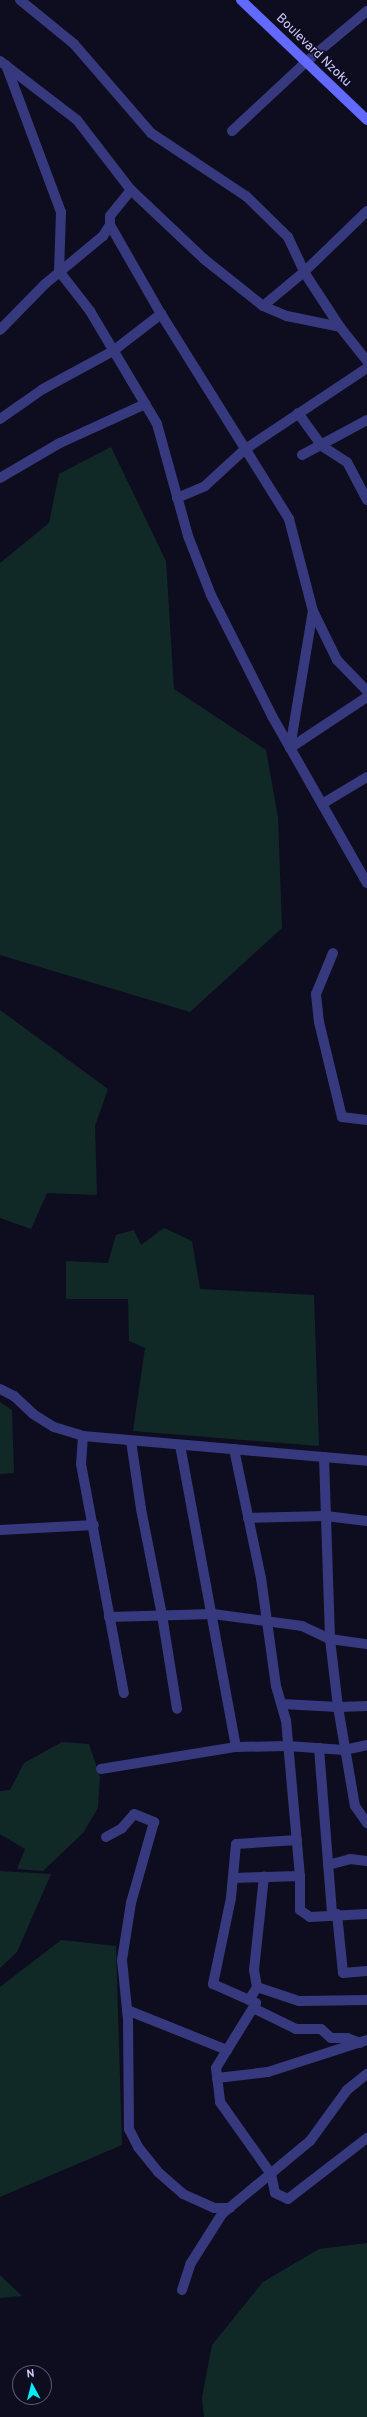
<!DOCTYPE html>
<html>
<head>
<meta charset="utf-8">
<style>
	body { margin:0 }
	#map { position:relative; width:367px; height:2417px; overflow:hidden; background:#0e0c1f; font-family:Overpass,sans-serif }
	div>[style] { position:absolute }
	.green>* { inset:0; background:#102927 }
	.street>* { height:10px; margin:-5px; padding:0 5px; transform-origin:5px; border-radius:5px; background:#37397e }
	.secondary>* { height:10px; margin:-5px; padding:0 5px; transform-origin:5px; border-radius:5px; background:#6269fe }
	span { translate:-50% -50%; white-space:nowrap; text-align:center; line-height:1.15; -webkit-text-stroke:3px #0e0c1f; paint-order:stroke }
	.street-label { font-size:13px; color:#cecbff }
	.north { position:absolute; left:12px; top:2365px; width:40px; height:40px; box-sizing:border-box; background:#0e0c1f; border:1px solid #5b5879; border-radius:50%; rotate:353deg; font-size:11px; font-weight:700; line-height:16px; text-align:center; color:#cecbff }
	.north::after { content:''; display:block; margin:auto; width:14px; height:18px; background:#01edf5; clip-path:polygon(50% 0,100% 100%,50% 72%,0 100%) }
</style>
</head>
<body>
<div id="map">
	<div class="green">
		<i style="clip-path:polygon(111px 447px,166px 561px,174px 689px,266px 750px,278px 817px,282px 928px,190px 1012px,0 955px,0 563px,49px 523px,59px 474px)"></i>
		<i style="clip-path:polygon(0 1010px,108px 1089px,95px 1126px,97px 1195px,47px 1193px,31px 1229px,0 1218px)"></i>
		<i style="clip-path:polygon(164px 1228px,192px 1241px,200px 1289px,314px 1295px,319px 1446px,133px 1431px,145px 1348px,129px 1341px,128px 1299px,66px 1299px,66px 1261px,108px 1263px,116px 1235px,134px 1230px,141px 1245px)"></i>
		<i style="clip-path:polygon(0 1402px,12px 1410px,14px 1473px,0 1474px)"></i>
		<i style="clip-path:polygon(62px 1742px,89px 1744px,100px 1777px,98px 1808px,83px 1833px,43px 1871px,17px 1869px,25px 1849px,0 1834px,0 1791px,10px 1790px,24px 1763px)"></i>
		<i style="clip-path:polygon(0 1871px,51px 1874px,17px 1952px,0 1968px)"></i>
		<i style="clip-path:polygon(61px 1940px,116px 1946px,122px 2145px,0 2197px,0 1987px)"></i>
		<i style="clip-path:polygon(367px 2243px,367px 2417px,204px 2417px,202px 2397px,212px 2345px,263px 2282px,319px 2249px)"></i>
		<i style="clip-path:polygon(0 2275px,22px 2296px,0 2298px)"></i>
	</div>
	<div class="street">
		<i style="left:20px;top:0;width:70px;rotate:39.2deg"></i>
		<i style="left:74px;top:44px;width:118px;rotate:49.1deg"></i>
		<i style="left:151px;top:133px;width:114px;rotate:33.6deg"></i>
		<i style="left:246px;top:196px;width:59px;rotate:44.3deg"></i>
		<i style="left:288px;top:237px;width:38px;rotate:65deg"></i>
		<i style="left:304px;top:272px;width:66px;rotate:56.8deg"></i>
		<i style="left:0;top:61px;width:97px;rotate:37.5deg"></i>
		<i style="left:77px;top:120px;width:88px;rotate:52.4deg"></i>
		<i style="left:131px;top:190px;width:100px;rotate:43.4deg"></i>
		<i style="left:204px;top:259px;width:75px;rotate:38.5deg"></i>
		<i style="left:263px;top:306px;width:26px;rotate:23deg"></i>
		<i style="left:287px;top:316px;width:54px;rotate:11.7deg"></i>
		<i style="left:340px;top:327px;width:43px;rotate:51.5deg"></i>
		<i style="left:6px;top:65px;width:157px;rotate:69.5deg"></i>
		<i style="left:61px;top:212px;width:59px;rotate:91.9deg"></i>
		<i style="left:59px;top:271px;width:51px;rotate:52.2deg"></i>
		<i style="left:90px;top:311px;width:131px;rotate:59.3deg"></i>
		<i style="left:157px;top:424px;width:116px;rotate:74.5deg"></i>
		<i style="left:188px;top:536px;width:63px;rotate:68.7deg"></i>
		<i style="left:211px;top:595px;width:136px;rotate:63.2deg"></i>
		<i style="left:272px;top:716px;width:192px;rotate:60.4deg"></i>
		<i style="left:232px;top:131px;width:101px;rotate:-43deg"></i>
		<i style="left:306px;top:62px;width:80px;rotate:-39.9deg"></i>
		<i style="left:131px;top:190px;width:33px;rotate:129deg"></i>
		<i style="left:110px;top:216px;width:9px;rotate:90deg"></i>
		<i style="left:110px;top:225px;width:103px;rotate:60.2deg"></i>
		<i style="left:161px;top:314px;width:242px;rotate:58deg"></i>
		<i style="left:289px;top:519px;width:95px;rotate:75.4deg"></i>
		<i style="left:313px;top:611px;width:55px;rotate:63.9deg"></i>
		<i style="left:337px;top:660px;width:43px;rotate:45.9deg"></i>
		<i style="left:263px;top:306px;width:53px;rotate:-39.7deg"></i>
		<i style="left:304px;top:272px;width:88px;rotate:-44.1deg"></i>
		<i style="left:0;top:330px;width:64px;rotate:-45.6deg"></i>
		<i style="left:45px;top:284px;width:75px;rotate:-39.6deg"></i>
		<i style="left:103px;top:236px;width:13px;rotate:-58deg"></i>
		<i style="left:298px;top:413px;width:41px;rotate:54deg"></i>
		<i style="left:322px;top:446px;width:30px;rotate:33deg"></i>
		<i style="left:347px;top:462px;width:43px;rotate:62.2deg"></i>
		<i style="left:0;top:419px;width:52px;rotate:-34.9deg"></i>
		<i style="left:43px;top:389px;width:80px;rotate:-28.5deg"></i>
		<i style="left:113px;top:351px;width:61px;rotate:-37.6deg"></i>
		<i style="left:302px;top:455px;width:74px;rotate:-28.3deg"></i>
		<i style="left:0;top:478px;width:69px;rotate:-30.3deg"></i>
		<i style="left:60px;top:443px;width:94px;rotate:-24.6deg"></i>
		<i style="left:177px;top:498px;width:30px;rotate:-23deg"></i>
		<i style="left:205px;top:486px;width:53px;rotate:-42.7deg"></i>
		<i style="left:244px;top:450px;width:148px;rotate:-33.7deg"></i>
		<i style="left:290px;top:748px;width:139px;rotate:-80.5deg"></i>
		<i style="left:290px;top:748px;width:92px;rotate:-33.5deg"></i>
		<i style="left:322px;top:804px;width:52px;rotate:-31deg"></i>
		<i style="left:333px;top:953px;width:44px;rotate:112.5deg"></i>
		<i style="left:316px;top:994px;width:28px;rotate:84deg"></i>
		<i style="left:319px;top:1022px;width:98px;rotate:76.4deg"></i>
		<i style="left:342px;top:1117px;width:25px;rotate:7deg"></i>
		<i style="left:0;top:1389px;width:16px;rotate:27deg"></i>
		<i style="left:14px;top:1396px;width:26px;rotate:43deg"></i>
		<i style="left:33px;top:1414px;width:25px;rotate:32deg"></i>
		<i style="left:54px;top:1427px;width:30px;rotate:17deg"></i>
		<i style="left:83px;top:1436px;width:285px;rotate:5deg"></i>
		<i style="left:83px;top:1436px;width:28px;rotate:94deg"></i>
		<i style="left:81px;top:1464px;width:233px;rotate:79.4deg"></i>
		<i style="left:131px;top:1441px;width:69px;rotate:81.6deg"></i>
		<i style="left:141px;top:1509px;width:108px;rotate:78.8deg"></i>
		<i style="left:162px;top:1615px;width:95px;rotate:80.9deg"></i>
		<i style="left:180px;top:1445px;width:307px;rotate:79.5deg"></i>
		<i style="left:234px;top:1449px;width:132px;rotate:78.2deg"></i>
		<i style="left:261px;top:1578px;width:109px;rotate:82.1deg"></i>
		<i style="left:276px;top:1686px;width:35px;rotate:74deg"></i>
		<i style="left:286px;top:1720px;width:157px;rotate:84.9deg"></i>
		<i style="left:300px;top:1876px;width:34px;rotate:90deg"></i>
		<i style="left:300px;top:1910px;width:12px;rotate:35deg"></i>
		<i style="left:310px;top:1917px;width:57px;rotate:-3deg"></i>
		<i style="left:324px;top:1457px;width:182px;rotate:88.1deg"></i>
		<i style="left:330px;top:1639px;width:68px;rotate:83.3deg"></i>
		<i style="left:338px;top:1707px;width:100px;rotate:80.3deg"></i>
		<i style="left:355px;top:1806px;width:21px;rotate:55deg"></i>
		<i style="left:248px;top:1518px;width:78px;rotate:-1.5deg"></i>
		<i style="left:326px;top:1516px;width:41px;rotate:7deg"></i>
		<i style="left:0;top:1530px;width:94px;rotate:-3deg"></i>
		<i style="left:109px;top:1617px;width:104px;rotate:-1.7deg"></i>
		<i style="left:213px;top:1614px;width:90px;rotate:7.7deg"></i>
		<i style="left:302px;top:1626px;width:31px;rotate:25deg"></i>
		<i style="left:330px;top:1639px;width:37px;rotate:8deg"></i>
		<i style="left:282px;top:1704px;width:56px;rotate:3.1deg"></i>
		<i style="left:338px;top:1707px;width:29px;rotate:-2deg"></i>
		<i style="left:319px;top:1748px;width:168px;rotate:85.5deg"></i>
		<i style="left:101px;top:1769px;width:137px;rotate:-9.3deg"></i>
		<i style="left:236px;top:1747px;width:52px;rotate:-1.1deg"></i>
		<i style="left:288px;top:1746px;width:56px;rotate:4.1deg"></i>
		<i style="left:344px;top:1750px;width:24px;rotate:-12deg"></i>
		<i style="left:106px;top:1837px;width:18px;rotate:-29deg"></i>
		<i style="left:122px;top:1828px;width:18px;rotate:-49deg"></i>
		<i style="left:134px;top:1814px;width:22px;rotate:22deg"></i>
		<i style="left:154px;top:1822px;width:84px;rotate:105.9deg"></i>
		<i style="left:131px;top:1903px;width:58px;rotate:99deg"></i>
		<i style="left:122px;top:1960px;width:59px;rotate:84.2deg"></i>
		<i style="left:128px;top:2019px;width:110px;rotate:89.5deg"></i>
		<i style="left:129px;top:2129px;width:20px;rotate:63deg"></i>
		<i style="left:138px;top:2147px;width:32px;rotate:51deg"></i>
		<i style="left:158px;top:2172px;width:33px;rotate:41deg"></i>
		<i style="left:183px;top:2194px;width:34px;rotate:24deg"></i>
		<i style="left:214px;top:2208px;width:16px"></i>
		<i style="left:297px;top:1840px;width:61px;rotate:176.2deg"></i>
		<i style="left:236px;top:1844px;width:54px;rotate:95.3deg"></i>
		<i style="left:231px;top:1898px;width:88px;rotate:101.8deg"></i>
		<i style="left:213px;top:1984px;width:47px;rotate:23.8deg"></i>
		<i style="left:256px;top:2003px;width:76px;rotate:121.6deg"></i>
		<i style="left:216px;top:2068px;width:34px;rotate:83deg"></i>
		<i style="left:220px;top:2102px;width:88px;rotate:54.7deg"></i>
		<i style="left:271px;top:2174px;width:19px;rotate:78deg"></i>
		<i style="left:275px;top:2193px;width:14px;rotate:25deg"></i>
		<i style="left:288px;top:2199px;width:100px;rotate:-37.7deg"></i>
		<i style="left:328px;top:1865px;width:23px;rotate:-15deg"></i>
		<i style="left:350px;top:1859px;width:17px;rotate:7deg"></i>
		<i style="left:233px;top:1878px;width:67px;rotate:-1.7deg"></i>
		<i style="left:337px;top:1914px;width:59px;rotate:84.2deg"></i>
		<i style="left:343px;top:1973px;width:24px;rotate:-5deg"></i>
		<i style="left:257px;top:1987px;width:44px;rotate:18.4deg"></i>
		<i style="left:299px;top:2001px;width:68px;rotate:-0.8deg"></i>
		<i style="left:249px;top:2000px;width:15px;rotate:-58deg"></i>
		<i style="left:257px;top:1987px;width:17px;rotate:-100deg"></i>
		<i style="left:254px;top:1970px;width:94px;rotate:-83.9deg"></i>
		<i style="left:253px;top:2008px;width:48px;rotate:26deg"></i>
		<i style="left:296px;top:2029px;width:25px"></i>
		<i style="left:321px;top:2029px;width:13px;rotate:42deg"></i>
		<i style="left:331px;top:2038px;width:16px"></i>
		<i style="left:347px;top:2038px;width:14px;rotate:21deg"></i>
		<i style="left:127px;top:2010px;width:108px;rotate:21.8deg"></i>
		<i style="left:217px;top:2078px;width:51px;rotate:-6.7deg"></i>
		<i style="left:268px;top:2072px;width:104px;rotate:-17.9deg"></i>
		<i style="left:182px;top:2290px;width:28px;rotate:-72deg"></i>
		<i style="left:191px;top:2263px;width:58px;rotate:-57.7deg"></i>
		<i style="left:222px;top:2214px;width:114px;rotate:-39.7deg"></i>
		<i style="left:310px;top:2141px;width:63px;rotate:-54deg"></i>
		<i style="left:347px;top:2090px;width:26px;rotate:-39deg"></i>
	</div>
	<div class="secondary">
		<i style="left:241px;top:0;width:174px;rotate:43.6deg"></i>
	</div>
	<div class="street-label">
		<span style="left:313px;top:51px;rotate:44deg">Boulevard Nzoku</span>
	</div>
	<div class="north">N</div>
</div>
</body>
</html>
